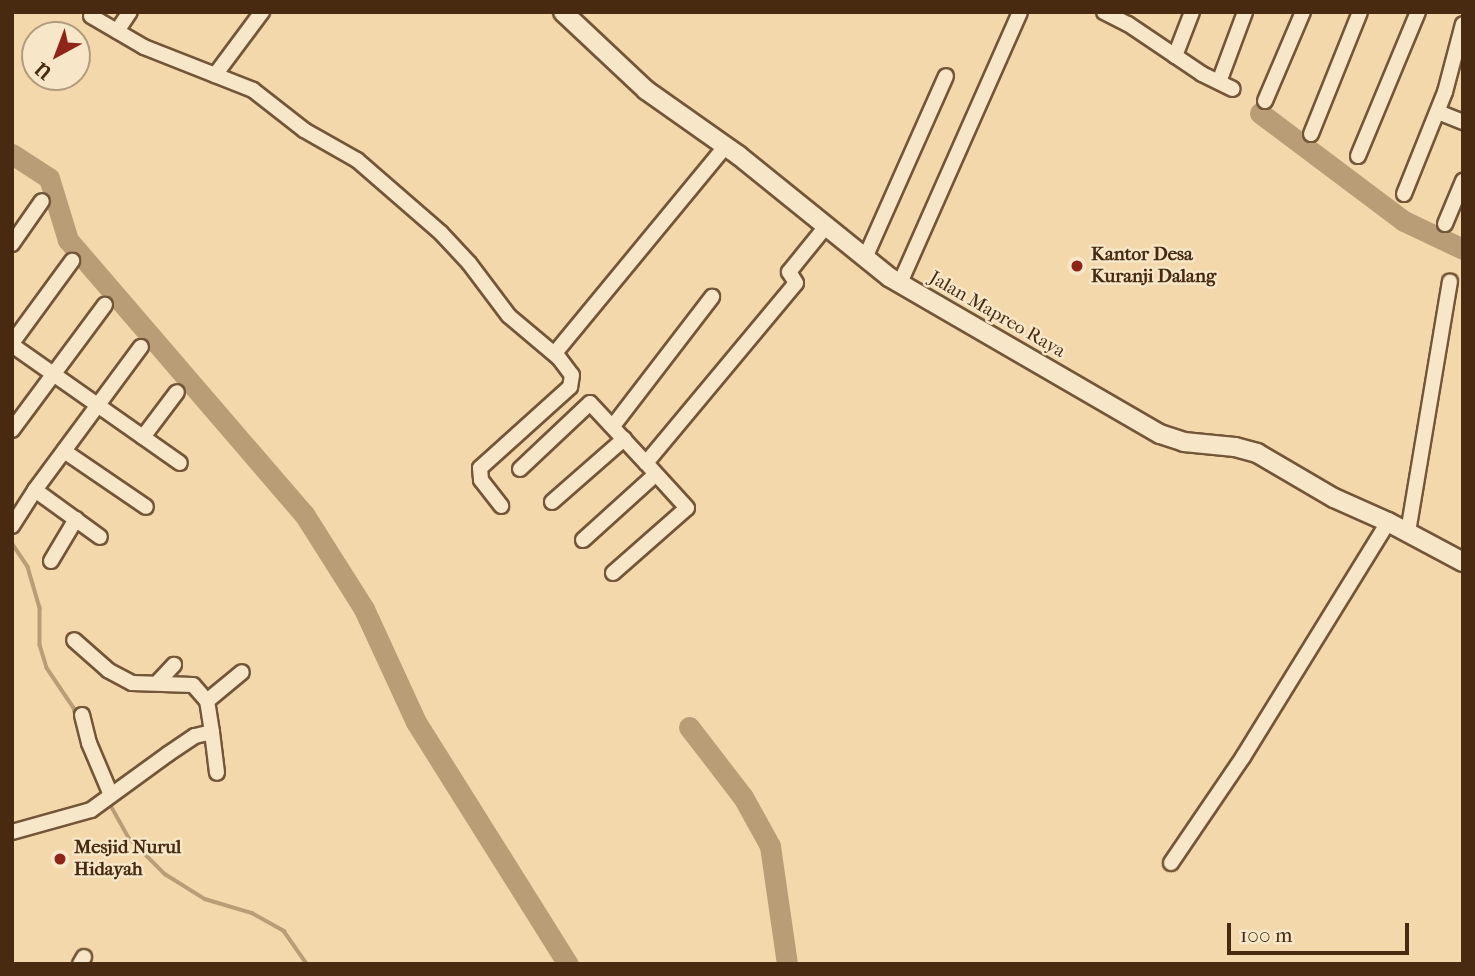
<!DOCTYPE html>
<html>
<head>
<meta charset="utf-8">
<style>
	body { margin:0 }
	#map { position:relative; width:1475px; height:976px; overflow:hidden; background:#f3d8ab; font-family:"IM FELL French Canon",serif }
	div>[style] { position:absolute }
	.stream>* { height:3.5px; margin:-1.75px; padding:0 1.75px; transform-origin:1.75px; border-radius:1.75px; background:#b99d77 }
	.river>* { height:21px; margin:-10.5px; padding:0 10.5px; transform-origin:10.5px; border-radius:10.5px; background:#b99d77 }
	.roads { filter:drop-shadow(2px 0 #735638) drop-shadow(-2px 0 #735638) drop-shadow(0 2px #735638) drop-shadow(0 -2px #735638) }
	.minor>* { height:14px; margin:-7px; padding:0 7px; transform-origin:7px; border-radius:7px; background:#f7e6c8 }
	.tertiary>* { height:18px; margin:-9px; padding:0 9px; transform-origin:9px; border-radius:9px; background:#f7e6c8 }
	.dots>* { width:19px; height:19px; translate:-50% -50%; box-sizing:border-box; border:4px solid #f7e6c8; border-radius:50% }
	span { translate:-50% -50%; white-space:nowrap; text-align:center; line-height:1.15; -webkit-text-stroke:5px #f7e6c8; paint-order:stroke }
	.poi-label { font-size:19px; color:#482a11; font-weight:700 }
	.left { translate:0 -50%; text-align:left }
	.street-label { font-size:19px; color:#482a11 }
	.frame { position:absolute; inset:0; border:14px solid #482a11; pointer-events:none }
	.north { position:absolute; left:21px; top:21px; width:70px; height:70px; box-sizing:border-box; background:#f7e6c8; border:2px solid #b19b7f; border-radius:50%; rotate:221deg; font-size:19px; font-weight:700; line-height:28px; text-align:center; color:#482a11 }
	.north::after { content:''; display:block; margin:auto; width:24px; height:32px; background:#8f2418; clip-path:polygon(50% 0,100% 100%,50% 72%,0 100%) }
	.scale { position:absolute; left:1227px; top:923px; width:182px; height:32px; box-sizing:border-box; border:4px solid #482a11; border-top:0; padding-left:9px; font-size:21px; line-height:24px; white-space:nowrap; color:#482a11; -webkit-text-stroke:5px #f7e6c8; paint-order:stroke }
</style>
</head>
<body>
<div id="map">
	<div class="stream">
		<i style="left:12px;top:543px;width:29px;rotate:56deg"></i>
		<i style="left:28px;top:567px;width:43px;rotate:73.7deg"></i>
		<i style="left:40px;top:608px;width:37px;rotate:90deg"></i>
		<i style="left:40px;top:645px;width:24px;rotate:73deg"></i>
		<i style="left:47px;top:668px;width:48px;rotate:56deg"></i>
		<i style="left:74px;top:708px;width:9px;rotate:77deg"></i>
		<i style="left:109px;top:802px;width:41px;rotate:60.9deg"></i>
		<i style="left:129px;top:838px;width:51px;rotate:45deg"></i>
		<i style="left:165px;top:874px;width:47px;rotate:32deg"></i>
		<i style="left:205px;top:899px;width:49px;rotate:16.6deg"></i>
		<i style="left:252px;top:913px;width:37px;rotate:29deg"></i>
		<i style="left:284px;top:931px;width:40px;rotate:55.1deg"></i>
	</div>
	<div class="river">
		<i style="left:1260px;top:113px;width:180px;rotate:36.9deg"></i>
		<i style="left:1404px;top:221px;width:65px;rotate:25.4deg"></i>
		<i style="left:12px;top:154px;width:44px;rotate:33deg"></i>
		<i style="left:49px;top:178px;width:65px;rotate:73deg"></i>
		<i style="left:68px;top:240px;width:362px;rotate:49.3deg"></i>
		<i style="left:304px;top:514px;width:112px;rotate:57.7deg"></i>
		<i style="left:364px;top:609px;width:124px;rotate:65.3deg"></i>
		<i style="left:416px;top:722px;width:286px;rotate:57.9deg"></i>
		<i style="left:689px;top:727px;width:88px;rotate:52.4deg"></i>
		<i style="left:743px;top:797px;width:56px;rotate:61.1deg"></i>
		<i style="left:770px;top:846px;width:119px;rotate:81.8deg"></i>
	</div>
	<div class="roads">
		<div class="minor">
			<i style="left:1104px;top:12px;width:27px;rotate:27deg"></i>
			<i style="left:1128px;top:24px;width:89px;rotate:34deg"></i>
			<i style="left:1202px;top:74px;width:34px;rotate:26deg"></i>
			<i style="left:91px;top:16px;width:61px;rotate:30.3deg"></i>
			<i style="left:144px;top:47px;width:117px;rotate:21.5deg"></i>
			<i style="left:253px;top:90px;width:65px;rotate:38.1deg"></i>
			<i style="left:304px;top:130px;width:61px;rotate:29.5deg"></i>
			<i style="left:357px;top:160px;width:111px;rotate:41deg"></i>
			<i style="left:441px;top:233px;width:41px;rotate:47deg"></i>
			<i style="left:469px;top:263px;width:66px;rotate:53deg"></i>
			<i style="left:509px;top:316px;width:65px;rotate:40deg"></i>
			<i style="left:559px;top:358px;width:21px;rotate:53deg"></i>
			<i style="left:572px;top:375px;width:12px;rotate:99deg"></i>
			<i style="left:570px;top:387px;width:121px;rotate:138deg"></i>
			<i style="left:480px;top:468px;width:12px;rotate:85deg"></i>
			<i style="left:481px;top:480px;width:33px;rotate:52deg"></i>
			<i style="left:117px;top:31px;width:23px;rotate:-56deg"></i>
			<i style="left:1175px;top:56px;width:47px;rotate:-68.9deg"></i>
			<i style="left:215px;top:75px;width:79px;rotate:-53.3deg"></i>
			<i style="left:1219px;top:82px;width:75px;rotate:-69.6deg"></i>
			<i style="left:1265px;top:101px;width:97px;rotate:-66.9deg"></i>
			<i style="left:1438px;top:112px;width:27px;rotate:22deg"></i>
			<i style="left:1311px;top:134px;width:131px;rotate:-68.1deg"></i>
			<i style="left:1358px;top:156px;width:156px;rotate:-67.4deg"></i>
			<i style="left:1404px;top:194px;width:110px;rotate:-68.1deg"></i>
			<i style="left:1445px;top:92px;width:70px;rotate:-75.2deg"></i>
			<i style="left:1445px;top:224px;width:47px;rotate:-67.3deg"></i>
			<i style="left:12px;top:244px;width:52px;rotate:-55.1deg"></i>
			<i style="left:865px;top:258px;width:199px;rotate:-66deg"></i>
			<i style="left:900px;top:283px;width:296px;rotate:-66.1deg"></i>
			<i style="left:12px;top:343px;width:102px;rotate:-53.8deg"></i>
			<i style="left:12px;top:345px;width:205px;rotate:35.1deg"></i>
			<i style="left:555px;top:353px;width:267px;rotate:-50.5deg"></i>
			<i style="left:613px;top:426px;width:163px;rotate:-52.5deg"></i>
			<i style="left:12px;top:430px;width:156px;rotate:-53.4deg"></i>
			<i style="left:143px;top:437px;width:56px;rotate:-52.9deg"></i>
			<i style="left:64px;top:451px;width:99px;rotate:34.3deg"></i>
			<i style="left:520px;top:469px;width:96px;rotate:-43.3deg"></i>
			<i style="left:590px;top:403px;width:82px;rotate:47deg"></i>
			<i style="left:646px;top:463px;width:234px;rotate:-50.2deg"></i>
			<i style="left:796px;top:283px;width:13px;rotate:-122deg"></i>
			<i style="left:789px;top:272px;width:60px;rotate:-51deg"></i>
			<i style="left:35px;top:490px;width:80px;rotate:35.9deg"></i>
			<i style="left:552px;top:502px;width:96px;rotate:-41.2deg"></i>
			<i style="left:12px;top:526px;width:43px;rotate:-57.4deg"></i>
			<i style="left:35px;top:490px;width:178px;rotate:-53.5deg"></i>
			<i style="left:1408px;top:532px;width:254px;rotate:-80.5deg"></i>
			<i style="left:583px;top:540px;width:98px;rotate:-42.1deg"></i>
			<i style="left:51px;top:561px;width:49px;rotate:-59.2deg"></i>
			<i style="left:613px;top:573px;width:98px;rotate:-41.3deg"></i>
			<i style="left:687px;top:508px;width:61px;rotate:-132.3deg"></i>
			<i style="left:157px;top:683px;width:25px;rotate:-47deg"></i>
			<i style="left:207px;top:701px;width:45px;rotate:-39.6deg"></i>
			<i style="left:82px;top:715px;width:29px;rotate:76deg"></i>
			<i style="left:89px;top:743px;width:56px;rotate:67.1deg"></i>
			<i style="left:212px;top:732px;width:41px;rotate:83deg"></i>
			<i style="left:12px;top:832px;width:82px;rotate:-15.6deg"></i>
			<i style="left:91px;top:810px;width:95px;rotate:-36deg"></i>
			<i style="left:168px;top:754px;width:32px;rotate:-34deg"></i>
			<i style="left:195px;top:736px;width:17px;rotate:-13deg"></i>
			<i style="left:212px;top:732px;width:31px;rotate:-99deg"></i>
			<i style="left:207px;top:701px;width:21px;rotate:-131deg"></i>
			<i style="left:193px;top:685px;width:61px;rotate:-178.1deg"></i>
			<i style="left:132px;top:683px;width:27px;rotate:-152deg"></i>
			<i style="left:108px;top:670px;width:45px;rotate:-138.6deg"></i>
			<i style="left:1171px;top:863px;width:128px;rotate:-55.8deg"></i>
			<i style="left:1243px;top:757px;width:276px;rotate:-58.3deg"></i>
			<i style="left:80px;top:964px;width:8px;rotate:-60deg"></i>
		</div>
		<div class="tertiary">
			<i style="left:563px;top:12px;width:114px;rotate:43.2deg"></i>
			<i style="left:646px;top:90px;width:113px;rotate:35.2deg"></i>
			<i style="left:738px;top:155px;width:194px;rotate:38.9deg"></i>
			<i style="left:889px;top:277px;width:313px;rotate:30.1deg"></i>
			<i style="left:1160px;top:434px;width:25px;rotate:18deg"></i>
			<i style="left:1184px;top:442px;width:51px;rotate:5.6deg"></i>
			<i style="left:1235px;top:447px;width:23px;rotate:15deg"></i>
			<i style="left:1257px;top:453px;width:89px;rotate:30.3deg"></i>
			<i style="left:1334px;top:498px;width:59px;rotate:24deg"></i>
			<i style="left:1388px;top:522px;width:85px;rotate:28.1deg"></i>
		</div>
	</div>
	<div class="dots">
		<i style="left:1077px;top:266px;background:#8f2418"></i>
		<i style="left:60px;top:859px;background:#8f2418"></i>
	</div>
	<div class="poi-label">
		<span class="left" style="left:1091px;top:266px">Kantor Desa<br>Kuranji Dalang</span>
		<span class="left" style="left:74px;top:859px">Mesjid Nurul<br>Hidayah</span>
	</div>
	<div class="street-label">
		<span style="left:997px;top:315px;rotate:30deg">Jalan Mapreo Raya</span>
	</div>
	<div class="frame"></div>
	<div class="north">U</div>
	<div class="scale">100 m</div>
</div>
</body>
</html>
